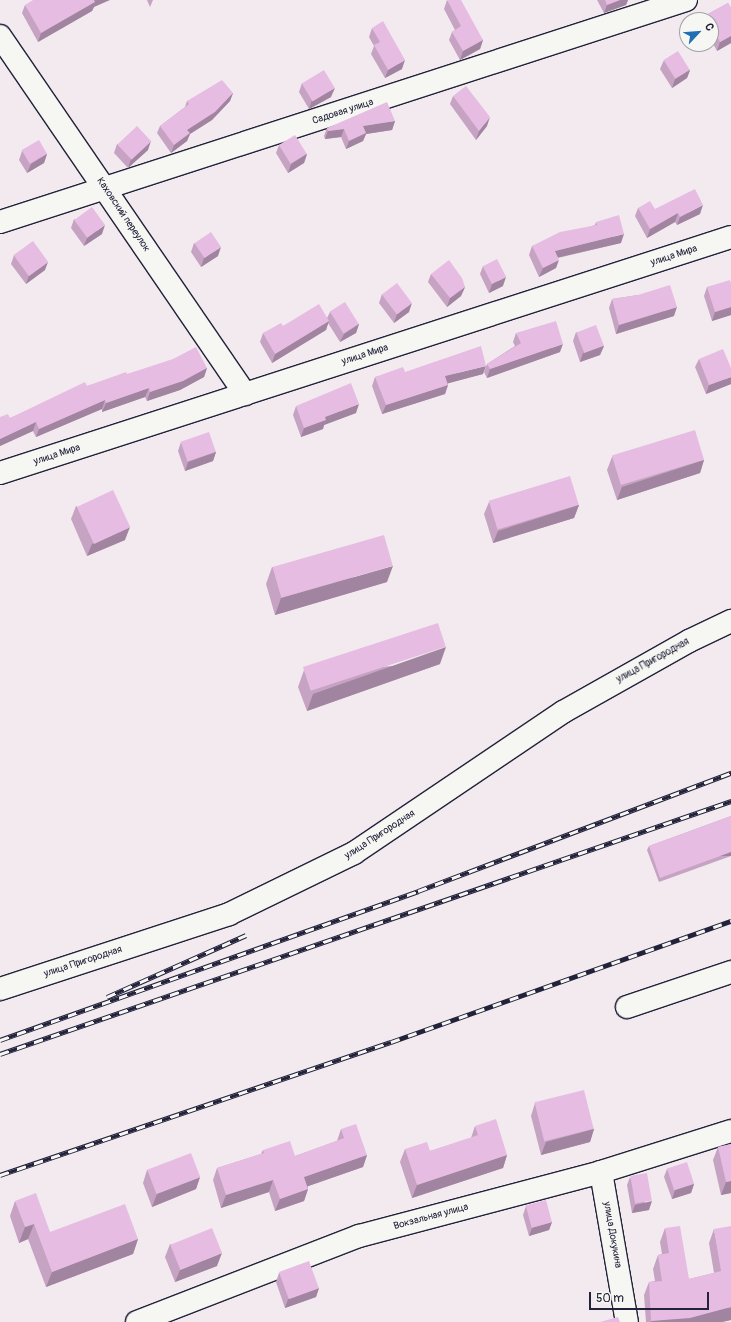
<!DOCTYPE html>
<html>
<head>
<meta charset="utf-8">
<style>
	body { margin:0 }
	#map { position:relative; width:731px; height:1322px; overflow:hidden; background:#f3eaef; font-family:Pangolin,sans-serif }
	div>[style] { position:absolute }
	.roads { filter:drop-shadow(1px 0 #22223b) drop-shadow(-1px 0 #22223b) drop-shadow(0 1px #22223b) drop-shadow(0 -1px #22223b) }
	.minor>* { height:22px; margin:-11px; padding:0 11px; transform-origin:11px; border-radius:11px; background:#f6f6f2 }
	.rail>* { height:4.5px; margin-top:-2.25px; transform-origin:0; background:repeating-linear-gradient(90deg,#f6f6f2 0 9px,#22223b 0 18px); box-sizing:border-box; border-block:1px solid #22223b }
	.wall>* { inset:0; background:#c6a2c3 }
	.shaded-wall>* { inset:0; background:#a1849f; transform-origin:0 0 }
	.building>* { inset:0; background:#e6bce3; transform-origin:0 0 }
	span { translate:-50% -50%; white-space:nowrap; text-align:center; line-height:1.15; -webkit-text-stroke:3px #f6f6f2; paint-order:stroke }
	.street-label { font-size:10px; color:#22223b }
	.north { position:absolute; left:679px; top:12px; width:40px; height:40px; box-sizing:border-box; background:#f6f6f2; border:1px solid #a1a1a9; border-radius:50%; rotate:64deg; font-size:11px; font-weight:700; line-height:16px; text-align:center; color:#22223b }
	.north::after { content:''; display:block; margin:auto; width:14px; height:18px; background:#1f6fb2; clip-path:polygon(50% 0,100% 100%,50% 72%,0 100%) }
	.scale { position:absolute; left:589px; top:1292px; width:120px; height:18px; box-sizing:border-box; border:2px solid #22223b; border-top:0; padding-left:5px; font-size:12px; line-height:14px; white-space:nowrap; color:#22223b; -webkit-text-stroke:3px #f6f6f2; paint-order:stroke }
</style>
</head>
<body>
<div id="map">
	<div class="roads">
		<div class="minor">
			<i style="left:0;top:36px;width:434px;rotate:55.6deg"></i>
			<i style="left:0;top:222px;width:721px;rotate:-17.93deg"></i>
			<i style="left:0;top:473px;width:768px;rotate:-17.89deg"></i>
			<i style="left:0;top:989px;width:241px;rotate:-18.1deg"></i>
			<i style="left:229px;top:914px;width:139px;rotate:-26deg"></i>
			<i style="left:354px;top:853px;width:252px;rotate:-34deg"></i>
			<i style="left:563px;top:712px;width:145px;rotate:-29.4deg"></i>
			<i style="left:689px;top:641px;width:47px;rotate:-25.5deg"></i>
			<i style="left:627px;top:1007px;width:110px;rotate:-18.6deg"></i>
			<i style="left:601px;top:1172px;width:152px;rotate:80.2deg"></i>
			<i style="left:137px;top:1322px;width:238px;rotate:-21.2deg"></i>
			<i style="left:359px;top:1236px;width:250px;rotate:-14.8deg"></i>
			<i style="left:601px;top:1172px;width:136px;rotate:-17.5deg"></i>
		</div>
	</div>
	<div class="rail">
		<i style="left:107px;top:997px;width:152px;rotate:-24deg"></i>
		<i style="left:0;top:1040px;width:444px;rotate:-19.6deg"></i>
		<i style="left:418px;top:891px;width:335px;rotate:-20.7deg"></i>
		<i style="left:0;top:1054px;width:774px;rotate:-19.09deg"></i>
		<i style="left:0;top:1175px;width:413px;rotate:-18.8deg"></i>
		<i style="left:391px;top:1042px;width:361px;rotate:-19.6deg"></i>
	</div>
	<div class="wall">
		<i style="clip-path:polygon(147px 0,153px 0,150px 7px)"></i>
		<i style="clip-path:polygon(447px 0,483px 40px,480px 49px,460px 60px,449px 40px,452px 32px,455px 30px,444px 9px)"></i>
		<i style="clip-path:polygon(597px 0,628px 0,626px 5px,604px 13px)"></i>
		<i style="clip-path:polygon(728px 3px,731px 8px,731px 43px,717px 51px,711px 40px,711px 20px,704px 20px,706px 15px)"></i>
		<i style="clip-path:polygon(25px 5px,94px 7px,92px 11px,38px 42px,22px 13px)"></i>
		<i style="clip-path:polygon(372px 28px,402px 69px,385px 78px,371px 54px,374px 46px,369px 37px)"></i>
		<i style="clip-path:polygon(664px 60px,690px 70px,687px 78px,672px 88px,660px 69px)"></i>
		<i style="clip-path:polygon(302px 83px,331px 97px,309px 109px,299px 92px)"></i>
		<i style="clip-path:polygon(233px 93px,230px 101px,212px 120px,190px 134px,187px 141px,171px 153px,157px 133px,160px 126px,185px 107px,187px 101px)"></i>
		<i style="clip-path:polygon(453px 96px,487px 126px,476px 140px,450px 104px)"></i>
		<i style="clip-path:polygon(395px 121px,392px 130px,366px 134px,363px 141px,346px 149px,341px 137px,325px 139px,324px 136px,327px 128px)"></i>
		<i style="clip-path:polygon(117px 144px,148px 150px,128px 168px,114px 153px)"></i>
		<i style="clip-path:polygon(279px 145px,307px 154px,304px 163px,288px 173px,276px 153px)"></i>
		<i style="clip-path:polygon(22px 151px,47px 154px,44px 163px,27px 173px,19px 160px)"></i>
		<i style="clip-path:polygon(638px 208px,655px 209px,700px 214px,677px 225px,675px 222px,647px 238px,635px 216px)"></i>
		<i style="clip-path:polygon(74px 219px,102px 234px,84px 246px,71px 228px)"></i>
		<i style="clip-path:polygon(596px 222px,621px 243px,558px 258px,556px 268px,539px 277px,529px 255px,532px 246px,595px 225px)"></i>
		<i style="clip-path:polygon(194px 243px,218px 256px,201px 267px,191px 252px)"></i>
		<i style="clip-path:polygon(14px 255px,45px 270px,26px 284px,11px 264px)"></i>
		<i style="clip-path:polygon(483px 266px,503px 286px,489px 293px,480px 274px)"></i>
		<i style="clip-path:polygon(431px 274px,465px 287px,461px 296px,447px 307px,428px 282px)"></i>
		<i style="clip-path:polygon(731px 283px,731px 315px,712px 321px,704px 296px,707px 287px)"></i>
		<i style="clip-path:polygon(382px 294px,409px 312px,394px 323px,379px 303px)"></i>
		<i style="clip-path:polygon(638px 295px,674px 316px,616px 334px,609px 308px,612px 299px)"></i>
		<i style="clip-path:polygon(330px 312px,359px 324px,356px 333px,340px 342px,328px 323px,326px 330px,272px 363px,260px 342px,263px 333px,283px 326px,327px 318px)"></i>
		<i style="clip-path:polygon(576px 332px,604px 346px,600px 355px,580px 362px,573px 341px)"></i>
		<i style="clip-path:polygon(516px 333px,560px 352px,487px 378px,484px 372px,487px 364px,515px 346px,513px 342px)"></i>
		<i style="clip-path:polygon(699px 359px,731px 384px,706px 394px,695px 367px)"></i>
		<i style="clip-path:polygon(207px 368px,204px 377px,180px 390px,147px 401px,145px 397px,102px 412px,102px 409px,36px 437px,33px 431px,0 446px,0 417px,10px 418px,87px 386px,127px 374px)"></i>
		<i style="clip-path:polygon(405px 372px,483px 374px,448px 383px,448px 385px,445px 394px,382px 414px,372px 386px,375px 377px)"></i>
		<i style="clip-path:polygon(296px 406px,356px 413px,324px 425px,323px 429px,301px 437px,293px 415px)"></i>
		<i style="clip-path:polygon(181px 442px,216px 452px,213px 461px,185px 471px,178px 451px)"></i>
		<i style="clip-path:polygon(612px 457px,704px 460px,700px 473px,617px 500px,607px 470px)"></i>
		<i style="clip-path:polygon(489px 502px,579px 505px,574px 518px,493px 543px,484px 514px)"></i>
		<i style="clip-path:polygon(76px 506px,125px 540px,87px 556px,71px 519px)"></i>
		<i style="clip-path:polygon(272px 567px,387px 582px,275px 615px,266px 584px)"></i>
		<i style="clip-path:polygon(440px 664px,307px 711px,298px 687px,304px 670px)"></i>
		<i style="clip-path:polygon(731px 816px,731px 856px,659px 882px,647px 850px,649px 846px)"></i>
		<i style="clip-path:polygon(535px 1103px,594px 1129px,590px 1142px,541px 1155px,531px 1116px)"></i>
		<i style="clip-path:polygon(475px 1126px,507px 1155px,503px 1168px,412px 1198px,400px 1162px,405px 1149px,430px 1151px,471px 1138px)"></i>
		<i style="clip-path:polygon(341px 1129px,367px 1155px,363px 1167px,308px 1186px,308px 1189px,304px 1201px,275px 1211px,269px 1192px,221px 1208px,213px 1180px,217px 1168px,261px 1154px,263px 1150px,295px 1156px,337px 1141px)"></i>
		<i style="clip-path:polygon(731px 1144px,731px 1193px,721px 1195px,713px 1160px,718px 1147px)"></i>
		<i style="clip-path:polygon(667px 1169px,694px 1184px,691px 1193px,672px 1199px,664px 1177px)"></i>
		<i style="clip-path:polygon(147px 1170px,200px 1177px,196px 1189px,152px 1207px,143px 1183px)"></i>
		<i style="clip-path:polygon(630px 1177px,649px 1210px,632px 1213px,627px 1185px)"></i>
		<i style="clip-path:polygon(15px 1201px,50px 1232px,138px 1239px,133px 1254px,46px 1287px,28px 1239px,19px 1243px,10px 1216px)"></i>
		<i style="clip-path:polygon(526px 1206px,552px 1222px,549px 1230px,529px 1236px,523px 1215px)"></i>
		<i style="clip-path:polygon(665px 1228px,689px 1279px,714px 1273px,709px 1243px,714px 1229px,731px 1320px,722px 1322px,646px 1322px,644px 1295px,649px 1282px,655px 1281px,653px 1269px,658px 1255px,662px 1254px,660px 1242px)"></i>
		<i style="clip-path:polygon(170px 1244px,217px 1266px,175px 1282px,165px 1257px)"></i>
		<i style="clip-path:polygon(279px 1273px,319px 1288px,316px 1297px,285px 1308px,276px 1282px)"></i>
	</div>
	<div class="shaded-wall">
		<i style="clip-path:polygon(94px 0,110px 0,94px 7px,92px 11px,38px 42px,41px 33px)"></i>
		<i style="clip-path:polygon(620px 0,628px 0,626px 5px,604px 13px,607px 5px)"></i>
		<i style="clip-path:polygon(731px 36px,731px 43px,717px 51px,720px 42px)"></i>
		<i style="clip-path:polygon(483px 40px,480px 49px,460px 60px,463px 51px)"></i>
		<i style="clip-path:polygon(405px 60px,402px 69px,385px 78px,388px 70px)"></i>
		<i style="clip-path:polygon(690px 70px,687px 78px,672px 88px,675px 79px)"></i>
		<i style="clip-path:polygon(335px 88px,331px 97px,309px 109px,312px 100px)"></i>
		<i style="clip-path:polygon(233px 93px,230px 101px,212px 120px,190px 134px,187px 141px,171px 153px,174px 145px,187px 130px)"></i>
		<i style="clip-path:polygon(490px 117px,487px 126px,476px 140px,479px 131px)"></i>
		<i style="clip-path:polygon(395px 121px,392px 130px,366px 134px,363px 141px,346px 149px,349px 141px,363px 126px)"></i>
		<i style="clip-path:polygon(344px 129px,341px 137px,325px 139px,328px 131px)"></i>
		<i style="clip-path:polygon(151px 141px,148px 150px,128px 168px,131px 159px)"></i>
		<i style="clip-path:polygon(47px 154px,44px 163px,27px 173px,31px 164px)"></i>
		<i style="clip-path:polygon(307px 154px,304px 163px,288px 173px,291px 164px)"></i>
		<i style="clip-path:polygon(703px 205px,700px 214px,677px 225px,680px 217px)"></i>
		<i style="clip-path:polygon(678px 213px,675px 222px,647px 238px,650px 229px)"></i>
		<i style="clip-path:polygon(105px 225px,102px 234px,84px 246px,87px 238px)"></i>
		<i style="clip-path:polygon(624px 234px,621px 243px,551px 259px,555px 251px)"></i>
		<i style="clip-path:polygon(221px 247px,218px 256px,201px 267px,204px 258px)"></i>
		<i style="clip-path:polygon(559px 260px,556px 268px,539px 277px,543px 268px)"></i>
		<i style="clip-path:polygon(48px 262px,45px 270px,26px 284px,29px 275px)"></i>
		<i style="clip-path:polygon(506px 277px,503px 286px,489px 293px,492px 284px)"></i>
		<i style="clip-path:polygon(465px 287px,461px 296px,447px 307px,450px 298px)"></i>
		<i style="clip-path:polygon(412px 303px,409px 312px,394px 323px,397px 314px)"></i>
		<i style="clip-path:polygon(677px 307px,674px 316px,616px 334px,619px 325px)"></i>
		<i style="clip-path:polygon(731px 307px,731px 315px,712px 321px,715px 312px)"></i>
		<i style="clip-path:polygon(329px 321px,326px 330px,272px 363px,275px 354px)"></i>
		<i style="clip-path:polygon(359px 324px,356px 333px,340px 342px,344px 334px)"></i>
		<i style="clip-path:polygon(563px 344px,560px 352px,487px 378px,490px 369px)"></i>
		<i style="clip-path:polygon(604px 346px,600px 355px,580px 362px,583px 353px)"></i>
		<i style="clip-path:polygon(486px 366px,483px 374px,442px 385px,445px 376px)"></i>
		<i style="clip-path:polygon(207px 368px,204px 377px,180px 390px,147px 401px,150px 392px)"></i>
		<i style="clip-path:polygon(731px 377px,731px 384px,706px 394px,709px 385px)"></i>
		<i style="clip-path:polygon(448px 385px,445px 394px,382px 414px,386px 405px)"></i>
		<i style="clip-path:polygon(149px 388px,145px 397px,102px 412px,106px 403px)"></i>
		<i style="clip-path:polygon(105px 400px,102px 409px,36px 437px,39px 429px)"></i>
		<i style="clip-path:polygon(359px 404px,356px 413px,324px 425px,323px 429px,301px 437px,304px 428px,325px 417px)"></i>
		<i style="clip-path:polygon(36px 422px,33px 431px,0 446px,0 439px)"></i>
		<i style="clip-path:polygon(216px 452px,213px 461px,185px 471px,188px 462px)"></i>
		<i style="clip-path:polygon(704px 460px,700px 473px,617px 500px,622px 487px)"></i>
		<i style="clip-path:polygon(579px 505px,574px 518px,493px 543px,498px 531px)"></i>
		<i style="clip-path:polygon(130px 527px,125px 540px,87px 556px,92px 544px)"></i>
		<i style="clip-path:polygon(393px 566px,387px 582px,275px 615px,281px 598px)"></i>
		<i style="clip-path:polygon(446px 647px,440px 664px,307px 711px,313px 694px)"></i>
		<i style="left:731px;top:852px;width:4px;height:76px;rotate:90deg"></i>
		<i style="clip-path:polygon(594px 1129px,590px 1142px,541px 1155px,546px 1142px)"></i>
		<i style="clip-path:polygon(367px 1155px,363px 1167px,300px 1189px,304px 1177px)"></i>
		<i style="clip-path:polygon(507px 1155px,503px 1168px,412px 1198px,417px 1185px)"></i>
		<i style="clip-path:polygon(200px 1177px,196px 1189px,152px 1207px,157px 1194px)"></i>
		<i style="clip-path:polygon(273px 1180px,269px 1192px,221px 1208px,226px 1195px)"></i>
		<i style="clip-path:polygon(731px 1181px,731px 1193px,721px 1195px,726px 1182px)"></i>
		<i style="clip-path:polygon(694px 1184px,691px 1193px,672px 1199px,675px 1190px)"></i>
		<i style="clip-path:polygon(308px 1189px,304px 1201px,275px 1211px,280px 1199px)"></i>
		<i style="clip-path:polygon(652px 1201px,649px 1210px,632px 1213px,635px 1205px)"></i>
		<i style="clip-path:polygon(552px 1222px,549px 1230px,529px 1236px,532px 1228px)"></i>
		<i style="clip-path:polygon(34px 1224px,28px 1239px,19px 1243px,25px 1227px)"></i>
		<i style="clip-path:polygon(138px 1239px,133px 1254px,46px 1287px,52px 1272px)"></i>
		<i style="clip-path:polygon(222px 1253px,217px 1266px,175px 1282px,180px 1270px)"></i>
		<i style="clip-path:polygon(319px 1288px,316px 1297px,285px 1308px,288px 1299px)"></i>
		<i style="clip-path:polygon(731px 1307px,731px 1320px,722px 1322px,651px 1322px,651px 1321px)"></i>
	</div>
	<div class="building">
		<i style="clip-path:polygon(33px 0,94px 0,95px 2px,41px 33px,25px 5px)"></i>
		<i style="clip-path:polygon(447px 0,461px 0,483px 40px,463px 51px,452px 32px,461px 26px)"></i>
		<i style="clip-path:polygon(605px 0,620px 0,607px 5px)"></i>
		<i style="clip-path:polygon(728px 3px,731px 8px,731px 36px,720px 42px,711px 25px,711px 20px,708px 20px,706px 15px)"></i>
		<i style="clip-path:polygon(383px 21px,405px 60px,388px 70px,374px 45px,380px 42px,372px 28px)"></i>
		<i style="left:678px;top:51px;width:22px;height:17px;rotate:58deg"></i>
		<i style="left:324px;top:70px;width:21px;height:26px;rotate:59deg"></i>
		<i style="clip-path:polygon(222px 80px,233px 93px,215px 112px,187px 130px,190px 133px,174px 145px,160px 126px,189px 104px,187px 101px)"></i>
		<i style="clip-path:polygon(466px 86px,490px 117px,479px 131px,453px 96px)"></i>
		<i style="clip-path:polygon(387px 102px,395px 121px,363px 126px,366px 133px,349px 141px,344px 129px,328px 131px,327px 128px)"></i>
		<i style="left:137px;top:126px;width:21px;height:27px;rotate:47deg"></i>
		<i style="left:295px;top:135px;width:22px;height:19px;rotate:58deg"></i>
		<i style="left:39px;top:140px;width:16px;height:20px;rotate:60deg"></i>
		<i style="clip-path:polygon(695px 189px,703px 205px,680px 217px,678px 213px,650px 229px,638px 208px,650px 201px,655px 209px)"></i>
		<i style="left:92px;top:207px;width:22px;height:22px;rotate:54deg"></i>
		<i style="clip-path:polygon(619px 215px,624px 234px,555px 251px,559px 260px,543px 268px,532px 246px,560px 232px,597px 225px,596px 222px)"></i>
		<i style="left:211px;top:232px;width:18px;height:20px;rotate:56deg"></i>
		<i style="left:33px;top:241px;width:26px;height:24px;rotate:54deg"></i>
		<i style="left:497px;top:259px;width:20px;height:16px;rotate:63deg"></i>
		<i style="clip-path:polygon(449px 260px,462px 278px,465px 287px,450px 298px,431px 274px)"></i>
		<i style="clip-path:polygon(730px 280px,731px 283px,731px 307px,715px 312px,707px 287px)"></i>
		<i style="left:397px;top:283px;width:25px;height:19px;rotate:53deg"></i>
		<i style="clip-path:polygon(670px 285px,677px 307px,619px 325px,612px 299px,638px 295px)"></i>
		<i style="left:345px;top:302px;width:26px;height:18px;rotate:58deg"></i>
		<i style="clip-path:polygon(319px 304px,329px 321px,275px 354px,263px 333px,281px 323px,283px 326px)"></i>
		<i style="clip-path:polygon(556px 321px,563px 344px,490px 369px,487px 364px,521px 343px,516px 333px)"></i>
		<i style="left:596px;top:325px;width:22px;height:21px;rotate:69deg"></i>
		<i style="clip-path:polygon(481px 346px,486px 366px,445px 376px,448px 385px,386px 405px,375px 377px,403px 367px,405px 372px)"></i>
		<i style="clip-path:polygon(196px 347px,207px 368px,183px 381px,150px 392px,149px 388px,106px 403px,105px 400px,39px 429px,36px 422px,0 439px,0 417px,8px 414px,10px 418px,85px 382px,87px 386px,126px 372px,127px 374px,173px 359px)"></i>
		<i style="clip-path:polygon(723px 349px,731px 368px,731px 377px,709px 385px,699px 359px)"></i>
		<i style="clip-path:polygon(351px 383px,359px 404px,325px 417px,326px 420px,304px 428px,296px 406px)"></i>
		<i style="left:695px;top:430px;width:31px;height:87px;rotate:73deg"></i>
		<i style="left:209px;top:432px;width:21px;height:30px;rotate:71deg"></i>
		<i style="left:570px;top:476px;width:30px;height:85px;rotate:73deg"></i>
		<i style="left:113px;top:490px;width:41px;height:40px;rotate:65deg"></i>
		<i style="left:384px;top:535px;width:32px;height:116px;rotate:74deg"></i>
		<i style="left:438px;top:623px;width:25px;height:142px;rotate:72deg"></i>
		<i style="clip-path:polygon(731px 816px,731px 852px,660px 878px,649px 846px)"></i>
		<i style="left:584px;top:1090px;width:40px;height:51px;rotate:76deg"></i>
		<i style="clip-path:polygon(496px 1119px,507px 1155px,417px 1185px,405px 1149px,427px 1142px,430px 1151px,478px 1135px,475px 1126px)"></i>
		<i style="clip-path:polygon(356px 1124px,367px 1155px,304px 1177px,308px 1189px,280px 1199px,273px 1180px,226px 1195px,217px 1168px,264px 1153px,263px 1150px,290px 1141px,295px 1156px,344px 1138px,341px 1129px)"></i>
		<i style="clip-path:polygon(731px 1144px,731px 1181px,726px 1182px,718px 1147px)"></i>
		<i style="left:191px;top:1153px;width:26px;height:47px;rotate:69deg"></i>
		<i style="left:687px;top:1162px;width:23px;height:21px;rotate:72deg"></i>
		<i style="left:647px;top:1173px;width:28px;height:17px;rotate:80deg"></i>
		<i style="clip-path:polygon(36px 1193px,50px 1232px,125px 1204px,138px 1239px,52px 1272px,34px 1224px,25px 1227px,15px 1201px)"></i>
		<i style="left:546px;top:1200px;width:23px;height:21px;rotate:75deg"></i>
		<i style="clip-path:polygon(680px 1226px,689px 1279px,721px 1271px,714px 1229px,731px 1226px,731px 1307px,690px 1318px,651px 1321px,649px 1282px,662px 1281px,658px 1255px,669px 1253px,665px 1228px)"></i>
		<i style="left:212px;top:1228px;width:27px;height:45px;rotate:68deg"></i>
		<i style="left:309px;top:1261px;width:29px;height:32px;rotate:70deg"></i>
		<i style="clip-path:polygon(618px 1317px,620px 1322px,600px 1322px)"></i>
	</div>
	<div class="street-label">
		<span style="left:343px;top:112px;rotate:-18deg">Садовая улица</span>
		<span style="left:123px;top:215px;rotate:56deg">Каховский переулок</span>
		<span style="left:674px;top:256px;rotate:-18deg">улица Мира</span>
		<span style="left:365px;top:355px;rotate:-18deg">улица Мира</span>
		<span style="left:57px;top:455px;rotate:-18deg">улица Мира</span>
		<span style="left:653px;top:661px;rotate:-29deg">улица Пригородная</span>
		<span style="left:380px;top:835px;rotate:-33deg">улица Пригородная</span>
		<span style="left:83px;top:962px;rotate:-18deg">улица Пригородная</span>
		<span style="left:431px;top:1217px;rotate:-15deg">Вокзальная улица</span>
		<span style="left:612px;top:1235px;rotate:80deg">улица Докукина</span>
	</div>
	<div class="north">С</div>
	<div class="scale">50 m</div>
</div>
</body>
</html>
